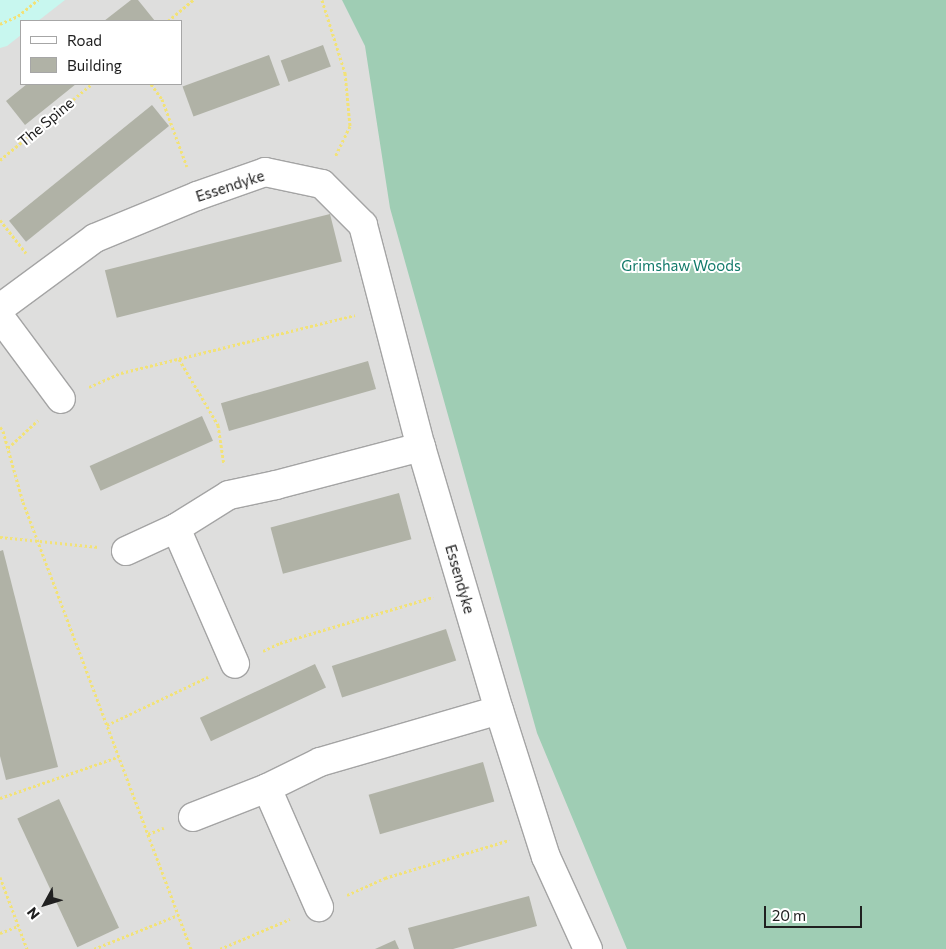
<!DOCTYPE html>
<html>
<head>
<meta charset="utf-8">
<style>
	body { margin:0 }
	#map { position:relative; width:946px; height:949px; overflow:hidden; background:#ecf0e7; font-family:Commissioner,sans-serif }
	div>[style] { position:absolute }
	.residential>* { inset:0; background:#dededd }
	.forest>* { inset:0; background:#9fcdb4 }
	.park>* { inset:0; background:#c8f7ef }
	.building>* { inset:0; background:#b0b2a6; transform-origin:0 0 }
	.path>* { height:3px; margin-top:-1.5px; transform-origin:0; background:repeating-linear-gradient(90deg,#f2e277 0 2.5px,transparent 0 5px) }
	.roads { filter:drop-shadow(1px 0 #a4a4a4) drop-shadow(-1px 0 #a4a4a4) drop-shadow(0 1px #a4a4a4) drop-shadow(0 -1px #a4a4a4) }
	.minor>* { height:28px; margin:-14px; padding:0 14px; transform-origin:14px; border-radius:14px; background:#fff }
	span { translate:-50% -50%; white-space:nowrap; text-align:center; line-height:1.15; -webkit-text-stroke:4px #fff; paint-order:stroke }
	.street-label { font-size:15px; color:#202020 }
	.park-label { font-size:15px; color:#127a6a }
	.legend { position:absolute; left:20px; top:20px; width:162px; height:65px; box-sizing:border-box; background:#fff; border:1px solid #a6a6a6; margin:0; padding:6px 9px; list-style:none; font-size:15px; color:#202020 }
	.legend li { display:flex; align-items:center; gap:10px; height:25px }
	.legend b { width:25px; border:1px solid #a6a6a6 }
	.north { position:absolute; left:20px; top:879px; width:50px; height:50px; -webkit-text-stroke:4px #fff; paint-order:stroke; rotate:231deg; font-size:14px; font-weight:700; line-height:20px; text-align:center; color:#202020 }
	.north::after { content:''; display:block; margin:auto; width:18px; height:22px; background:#202020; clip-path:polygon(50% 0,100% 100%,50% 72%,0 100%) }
	.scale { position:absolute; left:764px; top:906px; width:98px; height:22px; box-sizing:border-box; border:2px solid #202020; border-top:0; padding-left:6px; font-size:15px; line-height:18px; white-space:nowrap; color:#202020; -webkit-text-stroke:4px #fff; paint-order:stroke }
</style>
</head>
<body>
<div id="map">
	<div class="residential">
		<i style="clip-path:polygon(evenodd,0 0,946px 0,946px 949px,0 949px,0 0,21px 21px,181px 21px,181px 84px,21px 84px,21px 21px)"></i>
	</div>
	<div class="forest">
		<i style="clip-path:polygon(342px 0,946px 0,946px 949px,627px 949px,537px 733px,390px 208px,365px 46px)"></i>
	</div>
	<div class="park">
		<i style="clip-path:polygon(0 0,65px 0,38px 21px,21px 21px,21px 35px,7px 46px,0 48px)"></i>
	</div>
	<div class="building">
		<i style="clip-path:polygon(131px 0,138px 0,155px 21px,104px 21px)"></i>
		<i style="left:323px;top:45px;width:23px;height:45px;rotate:70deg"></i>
		<i style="left:269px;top:55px;width:32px;height:92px;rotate:70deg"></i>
		<i style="clip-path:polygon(27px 84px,76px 84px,25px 125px,6px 101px)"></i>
		<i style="left:152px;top:105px;width:27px;height:184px;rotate:51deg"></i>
		<i style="left:330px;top:214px;width:49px;height:232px;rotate:76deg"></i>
		<i style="left:368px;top:361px;width:29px;height:153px;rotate:74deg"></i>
		<i style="left:202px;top:416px;width:27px;height:123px;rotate:66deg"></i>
		<i style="left:399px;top:493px;width:48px;height:133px;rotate:75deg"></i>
		<i style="clip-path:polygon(3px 550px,58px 767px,6px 780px,0 756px,0 551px)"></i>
		<i style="left:446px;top:629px;width:33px;height:120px;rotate:72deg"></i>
		<i style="left:315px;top:664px;width:26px;height:127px;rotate:65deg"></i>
		<i style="left:483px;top:762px;width:41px;height:119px;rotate:74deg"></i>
		<i style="left:59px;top:799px;width:142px;height:46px;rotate:65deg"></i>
		<i style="clip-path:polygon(529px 896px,537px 926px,453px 949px,414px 949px,408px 928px)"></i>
		<i style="clip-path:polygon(395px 940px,399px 949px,375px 949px)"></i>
	</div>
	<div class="path">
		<i style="left:322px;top:0;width:77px;rotate:72.5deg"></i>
		<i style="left:345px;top:73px;width:53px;rotate:84.6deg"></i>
		<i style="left:350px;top:126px;width:34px;rotate:116deg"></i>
		<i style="left:168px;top:21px;width:33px;rotate:-40deg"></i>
		<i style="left:0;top:24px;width:20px;rotate:-24deg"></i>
		<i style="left:18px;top:16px;width:26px;rotate:-39deg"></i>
		<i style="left:151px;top:84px;width:19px;rotate:54deg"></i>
		<i style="left:162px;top:99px;width:72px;rotate:69.8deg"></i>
		<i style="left:0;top:160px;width:119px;rotate:-39.6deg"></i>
		<i style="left:0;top:220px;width:42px;rotate:51.8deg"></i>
		<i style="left:179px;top:359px;width:77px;rotate:59.4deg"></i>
		<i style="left:218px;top:425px;width:40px;rotate:81.5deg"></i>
		<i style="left:89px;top:387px;width:35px;rotate:-24deg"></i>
		<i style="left:121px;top:373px;width:241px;rotate:-13.9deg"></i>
		<i style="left:0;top:427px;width:5px;rotate:53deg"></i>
		<i style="left:3px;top:431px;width:74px;rotate:74.3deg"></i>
		<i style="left:23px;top:502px;width:478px;rotate:69.4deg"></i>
		<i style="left:8px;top:448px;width:41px;rotate:-43deg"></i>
		<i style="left:0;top:537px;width:99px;rotate:5.8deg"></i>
		<i style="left:263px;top:651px;width:19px;rotate:-25deg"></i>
		<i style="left:280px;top:643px;width:160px;rotate:-16.7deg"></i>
		<i style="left:107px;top:725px;width:112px;rotate:-25.4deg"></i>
		<i style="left:0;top:798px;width:125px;rotate:-19.2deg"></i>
		<i style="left:148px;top:834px;width:17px;rotate:-21deg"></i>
		<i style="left:0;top:877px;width:77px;rotate:69.4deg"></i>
		<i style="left:347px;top:895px;width:42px;rotate:-24.1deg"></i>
		<i style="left:385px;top:878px;width:130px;rotate:-17deg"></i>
		<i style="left:0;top:933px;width:19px;rotate:-21deg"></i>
		<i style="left:94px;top:949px;width:91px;rotate:-22deg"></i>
		<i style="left:220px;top:949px;width:76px;rotate:-23.2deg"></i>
	</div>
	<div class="roads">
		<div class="minor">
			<i style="left:0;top:308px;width:118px;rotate:-36.4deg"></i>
			<i style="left:95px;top:238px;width:110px;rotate:-22.4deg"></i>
			<i style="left:197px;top:196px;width:72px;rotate:-19.4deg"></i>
			<i style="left:265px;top:172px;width:58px;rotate:11.9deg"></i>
			<i style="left:322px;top:184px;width:58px;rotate:45deg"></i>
			<i style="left:363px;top:225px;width:229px;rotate:75.4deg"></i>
			<i style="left:0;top:317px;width:102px;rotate:53.4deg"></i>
			<i style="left:176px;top:528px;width:148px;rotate:66.5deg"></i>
			<i style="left:126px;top:551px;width:55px;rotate:-24.7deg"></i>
			<i style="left:176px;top:528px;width:62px;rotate:-31.9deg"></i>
			<i style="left:229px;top:495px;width:48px;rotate:-12deg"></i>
			<i style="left:276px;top:485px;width:150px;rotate:-14.7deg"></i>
			<i style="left:421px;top:447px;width:274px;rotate:73.5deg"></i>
			<i style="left:267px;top:788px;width:130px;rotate:66.4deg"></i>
			<i style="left:193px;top:817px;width:79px;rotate:-21.4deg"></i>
			<i style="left:267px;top:788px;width:59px;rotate:-26.1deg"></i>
			<i style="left:320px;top:762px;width:186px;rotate:-16.2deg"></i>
			<i style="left:499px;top:710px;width:154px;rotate:72.3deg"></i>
			<i style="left:546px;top:857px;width:101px;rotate:65.5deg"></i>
		</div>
	</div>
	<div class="street-label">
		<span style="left:46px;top:122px;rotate:-40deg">The Spine</span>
		<span style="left:230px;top:186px;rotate:-18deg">Essendyke</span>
		<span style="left:460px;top:579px;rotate:74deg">Essendyke</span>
	</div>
	<div class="park-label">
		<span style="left:681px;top:266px">Grimshaw Woods</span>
	</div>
	<ul class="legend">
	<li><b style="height:6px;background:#fff"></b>Road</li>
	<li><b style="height:14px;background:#b0b2a6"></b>Building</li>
	</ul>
	<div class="north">N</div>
	<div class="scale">20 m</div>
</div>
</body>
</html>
